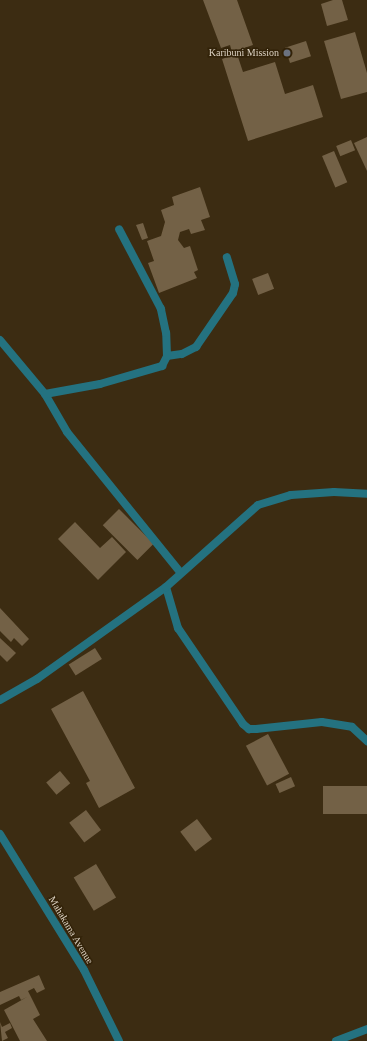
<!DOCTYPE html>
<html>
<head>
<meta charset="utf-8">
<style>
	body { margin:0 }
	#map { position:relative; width:367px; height:1041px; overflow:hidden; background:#3c2c12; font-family:"Times New Roman",serif }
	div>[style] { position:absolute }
	.building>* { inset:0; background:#736146; transform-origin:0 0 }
	.minor>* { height:8px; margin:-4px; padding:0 4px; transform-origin:4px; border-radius:4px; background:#247280 }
	.tertiary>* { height:8px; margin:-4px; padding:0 4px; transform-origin:4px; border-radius:4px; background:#247280 }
	.dots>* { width:11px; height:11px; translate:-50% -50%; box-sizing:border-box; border:2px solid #322208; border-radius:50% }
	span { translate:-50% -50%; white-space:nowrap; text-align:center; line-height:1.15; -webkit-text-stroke:3px #322208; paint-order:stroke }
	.poi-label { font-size:10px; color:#ddd3c4 }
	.right { translate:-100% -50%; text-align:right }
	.street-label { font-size:10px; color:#ddd3c4 }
</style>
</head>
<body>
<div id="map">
	<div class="building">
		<i style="clip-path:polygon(203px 0,237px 0,253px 45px,232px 52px,230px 45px,221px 48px)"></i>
		<i style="clip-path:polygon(333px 0,342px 0,348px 20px,327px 26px,321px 4px)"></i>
		<i style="clip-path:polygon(355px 32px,367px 73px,367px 92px,341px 99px,324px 41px)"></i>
		<i style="left:306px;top:41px;width:16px;height:22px;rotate:72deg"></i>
		<i style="clip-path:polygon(237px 54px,243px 72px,275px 62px,285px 94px,313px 85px,323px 117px,248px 141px,222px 59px)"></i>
		<i style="clip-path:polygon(367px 137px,367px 171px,354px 143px)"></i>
		<i style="left:351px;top:140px;width:11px;height:16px;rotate:68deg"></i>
		<i style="left:334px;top:151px;width:34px;height:13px;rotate:67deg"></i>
		<i style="clip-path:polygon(200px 187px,210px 217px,201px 220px,205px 230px,191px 234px,189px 229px,180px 232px,178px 240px,184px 248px,190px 246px,198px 270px,194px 272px,197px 278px,159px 293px,148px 263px,154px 261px,147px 241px,161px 236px,165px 222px,161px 210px,174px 205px,172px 197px)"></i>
		<i style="clip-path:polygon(143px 223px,148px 238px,142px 240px,136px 225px)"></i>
		<i style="left:268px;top:273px;width:17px;height:17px;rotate:69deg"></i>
		<i style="left:119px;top:509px;width:49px;height:23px;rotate:45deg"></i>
		<i style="clip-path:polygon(75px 522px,100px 548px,112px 537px,126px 552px,98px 580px,58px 539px)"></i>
		<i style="clip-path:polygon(0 608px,29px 639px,22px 646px,14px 638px,11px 642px,0 631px)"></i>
		<i style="clip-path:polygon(0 638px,16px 653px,7px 662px,0 655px)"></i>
		<i style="left:95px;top:648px;width:13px;height:31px;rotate:58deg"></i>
		<i style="clip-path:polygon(83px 691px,135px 788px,99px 808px,86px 783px,90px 781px,51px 709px)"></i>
		<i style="left:268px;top:734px;width:45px;height:25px;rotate:62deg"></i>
		<i style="left:60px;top:771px;width:16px;height:18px;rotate:50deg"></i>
		<i style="left:291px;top:777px;width:10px;height:17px;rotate:66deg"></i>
		<i style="left:367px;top:786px;width:28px;height:44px;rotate:90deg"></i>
		<i style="left:86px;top:810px;width:25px;height:21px;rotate:53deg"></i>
		<i style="left:197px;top:819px;width:25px;height:21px;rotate:53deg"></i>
		<i style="left:96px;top:864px;width:39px;height:26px;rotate:59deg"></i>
		<i style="clip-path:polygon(39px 975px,45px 989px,37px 993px,34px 988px,28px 991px,40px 1015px,33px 1019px,47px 1041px,20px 1041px,4px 1010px,27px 997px,21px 1000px,19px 996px,0 1005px,0 992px)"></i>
		<i style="clip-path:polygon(0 1022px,2px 1027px,10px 1023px,12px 1028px,5px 1032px,8px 1038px,2px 1041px)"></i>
	</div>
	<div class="minor">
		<i style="left:0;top:340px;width:70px;rotate:50.2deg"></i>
		<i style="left:45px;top:394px;width:44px;rotate:59.9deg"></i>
		<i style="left:67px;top:432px;width:180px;rotate:51.1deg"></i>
		<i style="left:167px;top:356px;width:15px;rotate:-8deg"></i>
		<i style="left:182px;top:354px;width:16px;rotate:-27deg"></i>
		<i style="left:196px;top:347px;width:65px;rotate:-55.6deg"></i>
		<i style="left:233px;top:293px;width:9px;rotate:-77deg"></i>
		<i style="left:235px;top:284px;width:28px;rotate:-107deg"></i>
		<i style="left:45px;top:394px;width:56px;rotate:-10.3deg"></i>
		<i style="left:100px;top:384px;width:65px;rotate:-16.2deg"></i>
		<i style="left:162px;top:366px;width:11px;rotate:-63deg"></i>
		<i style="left:167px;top:356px;width:23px;rotate:-92deg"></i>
		<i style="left:166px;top:333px;width:25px;rotate:-102deg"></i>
		<i style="left:161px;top:309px;width:90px;rotate:-117.7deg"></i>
		<i style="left:166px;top:587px;width:43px;rotate:73.7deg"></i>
		<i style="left:178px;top:628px;width:116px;rotate:55.9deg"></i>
		<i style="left:243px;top:724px;width:8px;rotate:40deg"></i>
		<i style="left:249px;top:729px;width:7px"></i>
		<i style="left:256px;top:729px;width:66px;rotate:-6.1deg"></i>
		<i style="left:322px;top:722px;width:30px;rotate:9deg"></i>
		<i style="left:352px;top:727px;width:21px;rotate:43deg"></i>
		<i style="left:0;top:700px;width:43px;rotate:-29.6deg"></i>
		<i style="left:37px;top:679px;width:158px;rotate:-35.5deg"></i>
		<i style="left:166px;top:587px;width:123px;rotate:-41.7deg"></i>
		<i style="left:258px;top:505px;width:34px;rotate:-17deg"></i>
		<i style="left:291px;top:495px;width:43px;rotate:-4deg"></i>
		<i style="left:334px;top:492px;width:33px;rotate:3deg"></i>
		<i style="left:336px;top:1041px;width:33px;rotate:-21deg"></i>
	</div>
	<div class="tertiary">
		<i style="left:0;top:834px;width:160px;rotate:58.3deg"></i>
		<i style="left:84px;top:970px;width:79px;rotate:63.8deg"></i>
	</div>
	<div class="dots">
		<i style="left:287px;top:53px;background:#6b7280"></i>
	</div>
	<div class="poi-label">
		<span class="right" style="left:279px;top:53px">Karibuni Mission</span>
	</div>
	<div class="street-label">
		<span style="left:71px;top:930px;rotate:59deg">Mahakama Avenue</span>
	</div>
</div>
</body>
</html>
